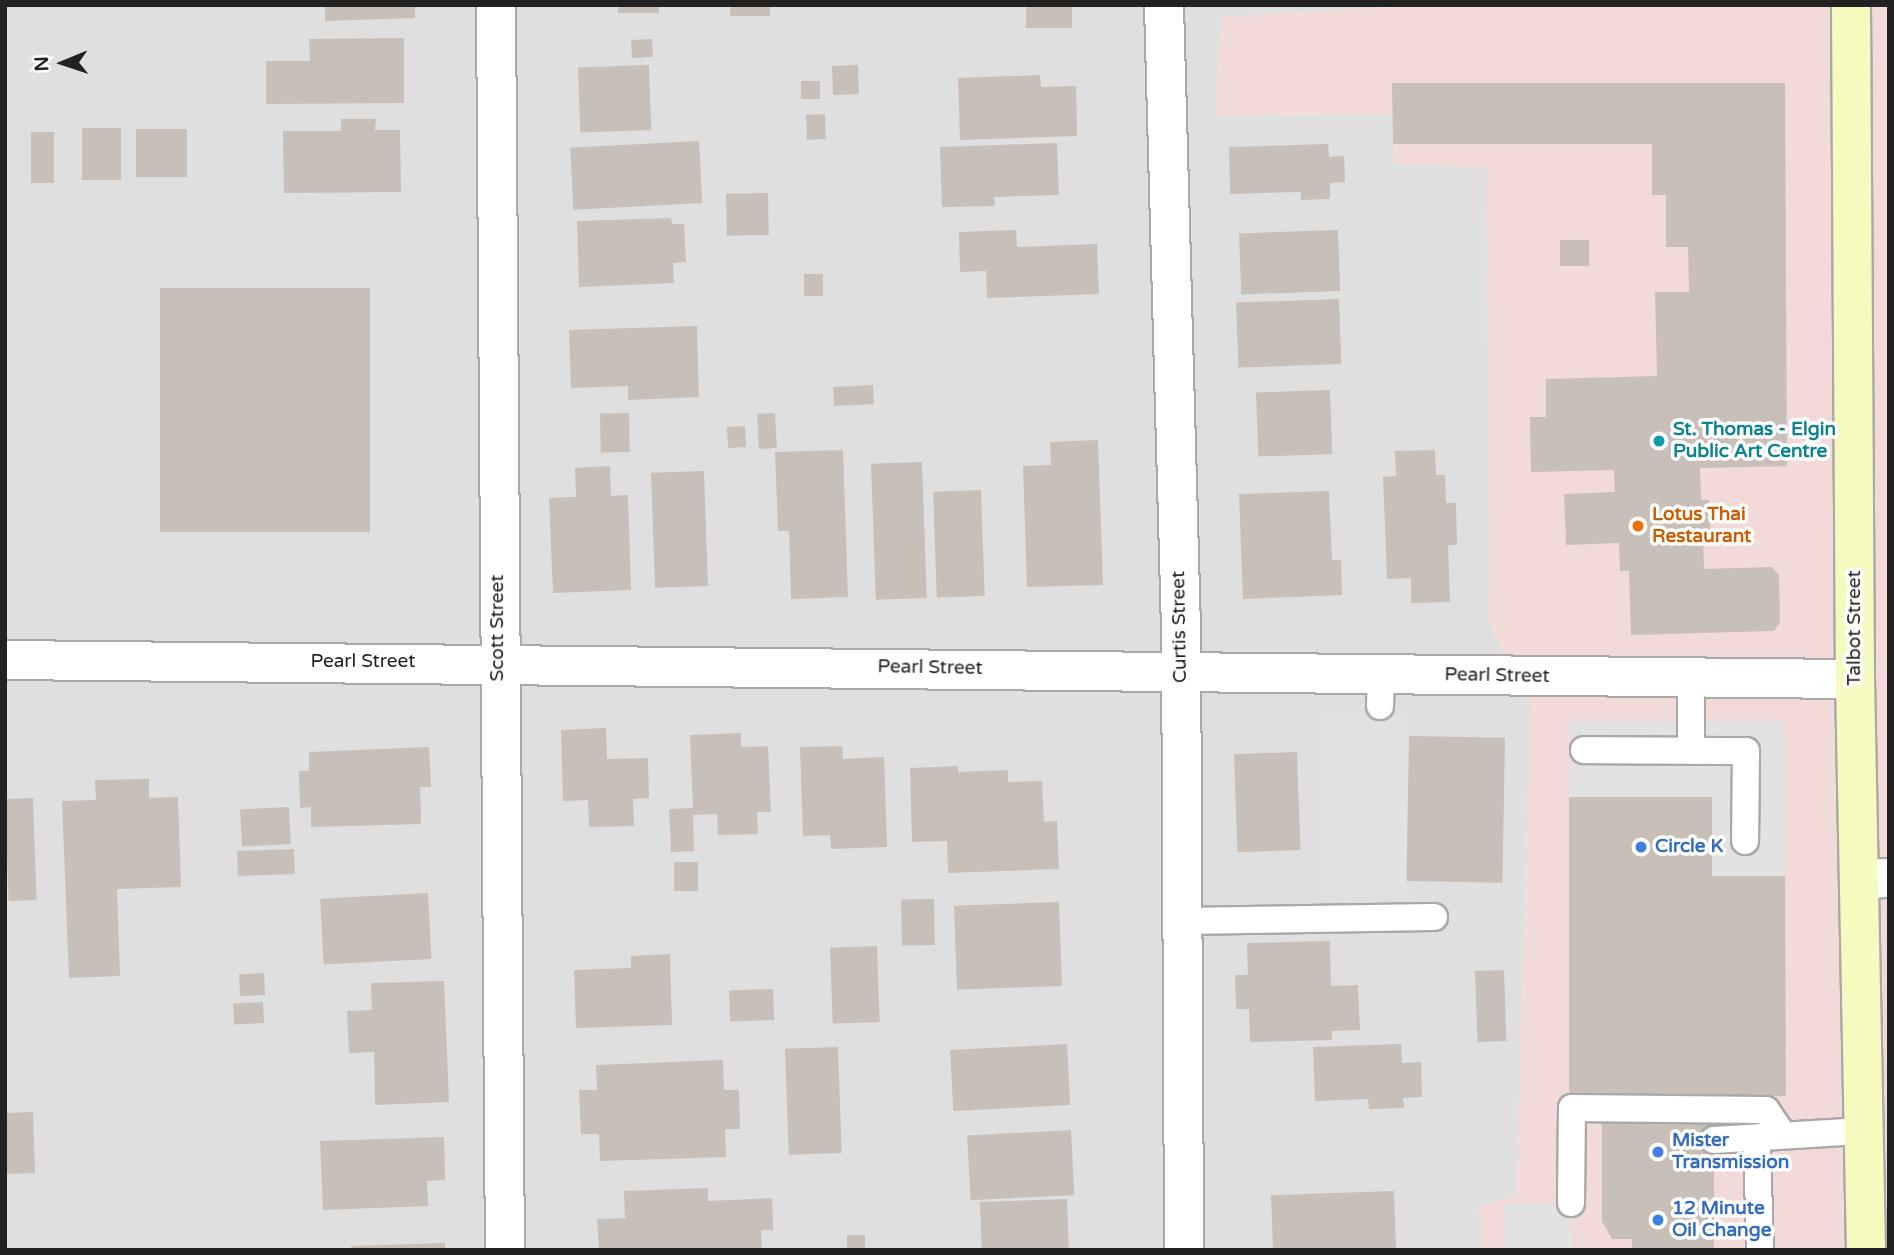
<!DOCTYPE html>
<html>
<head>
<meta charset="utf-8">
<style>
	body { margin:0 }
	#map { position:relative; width:1894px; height:1255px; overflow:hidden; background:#f2efe9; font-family:"Varela Round",sans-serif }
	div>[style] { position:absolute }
	.residential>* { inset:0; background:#e0dfdf }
	.commercial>* { inset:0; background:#f2dad9 }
	.parking>* { inset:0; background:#e2e2e2; transform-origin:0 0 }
	.building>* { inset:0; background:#c7bfb8; transform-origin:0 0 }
	.roads { filter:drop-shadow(2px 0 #a9a9a9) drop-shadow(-2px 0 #a9a9a9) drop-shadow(0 2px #a9a9a9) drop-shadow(0 -2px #a9a9a9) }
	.lane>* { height:26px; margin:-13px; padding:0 13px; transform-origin:13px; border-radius:13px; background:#fff }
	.street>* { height:38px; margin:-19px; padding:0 19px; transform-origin:19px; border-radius:19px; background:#fff }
	.secondary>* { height:38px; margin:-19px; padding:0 19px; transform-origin:19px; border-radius:19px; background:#f7fabf }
	.dots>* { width:19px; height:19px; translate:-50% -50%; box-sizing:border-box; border:4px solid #fff; border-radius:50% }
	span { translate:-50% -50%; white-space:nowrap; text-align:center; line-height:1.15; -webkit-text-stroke:7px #fff; paint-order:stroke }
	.culture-label { font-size:19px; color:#0d838f; font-weight:700 }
	.left { translate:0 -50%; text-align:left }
	.food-label { font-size:19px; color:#c56008; font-weight:700 }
	.street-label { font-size:19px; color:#222 }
	.shop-label { font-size:19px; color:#366cbe; font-weight:700 }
	.frame { position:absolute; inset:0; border:7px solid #222; pointer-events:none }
	.north { position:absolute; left:28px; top:28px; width:70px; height:70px; -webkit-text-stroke:5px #fff; paint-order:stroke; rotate:268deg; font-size:19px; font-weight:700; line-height:28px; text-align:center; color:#222 }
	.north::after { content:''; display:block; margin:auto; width:24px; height:32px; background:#222; clip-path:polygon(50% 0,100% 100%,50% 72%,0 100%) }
</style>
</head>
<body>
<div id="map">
	<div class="residential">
		<i style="clip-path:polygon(5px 5px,1429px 5px,1221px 17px,1216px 115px,1395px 114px,1394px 164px,1487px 166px,1489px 622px,1530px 706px,1517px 1196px,1479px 1206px,1482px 1250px,5px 1250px)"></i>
	</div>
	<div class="commercial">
		<i style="clip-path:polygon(1429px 5px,1889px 5px,1889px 1250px,1482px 1250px,1479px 1206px,1517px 1196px,1530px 707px,1489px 622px,1487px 167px,1394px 164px,1395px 114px,1216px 115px,1221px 17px)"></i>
	</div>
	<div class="parking">
		<i style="left:1321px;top:714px;width:86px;height:180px"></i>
		<i style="clip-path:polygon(1569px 721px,1784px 721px,1785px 876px,1712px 876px,1712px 797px,1569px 797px)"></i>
		<i style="left:1571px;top:1203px;width:47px;height:67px;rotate:89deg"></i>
	</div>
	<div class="building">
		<i style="clip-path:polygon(325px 5px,415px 5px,415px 18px,325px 21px)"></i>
		<i style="left:618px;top:5px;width:41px;height:8px"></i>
		<i style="left:730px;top:5px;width:40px;height:11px"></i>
		<i style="left:1026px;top:5px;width:46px;height:23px"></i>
		<i style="clip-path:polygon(404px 38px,404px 103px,266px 104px,266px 61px,310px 61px,309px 39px)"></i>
		<i style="left:652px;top:39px;width:18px;height:21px;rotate:87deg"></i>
		<i style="left:649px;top:65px;width:65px;height:71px;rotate:88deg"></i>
		<i style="left:858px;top:65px;width:29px;height:26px;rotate:88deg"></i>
		<i style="clip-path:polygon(1040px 75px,1041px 87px,1076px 86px,1077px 136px,960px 140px,958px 78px)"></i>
		<i style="left:801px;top:81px;width:19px;height:18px"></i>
		<i style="clip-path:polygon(1392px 83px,1785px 83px,1787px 466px,1700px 468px,1701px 500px,1709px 500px,1711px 535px,1703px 535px,1704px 569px,1772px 567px,1779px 575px,1780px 622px,1774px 631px,1631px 635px,1629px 571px,1620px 571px,1619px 543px,1566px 545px,1564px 494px,1615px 492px,1614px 470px,1531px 472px,1530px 417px,1546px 417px,1546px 379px,1657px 376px,1655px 292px,1689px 292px,1688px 247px,1666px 247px,1666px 195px,1652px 195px,1652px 144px,1393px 144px)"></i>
		<i style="left:825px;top:114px;width:25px;height:19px;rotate:88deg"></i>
		<i style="clip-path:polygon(341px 119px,376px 119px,375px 130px,400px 130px,401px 192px,284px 193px,283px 131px,341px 131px)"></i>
		<i style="left:82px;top:128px;width:39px;height:52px"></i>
		<i style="left:187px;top:129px;width:48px;height:51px;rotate:90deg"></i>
		<i style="left:31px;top:132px;width:23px;height:51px"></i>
		<i style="left:699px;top:141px;width:62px;height:129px;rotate:87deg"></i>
		<i style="clip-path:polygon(1057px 143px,1059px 195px,994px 197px,995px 206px,942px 207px,940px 147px)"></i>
		<i style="clip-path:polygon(1328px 144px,1329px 157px,1344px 156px,1345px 182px,1330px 183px,1330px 199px,1301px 200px,1301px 192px,1230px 194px,1229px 147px)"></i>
		<i style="left:768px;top:193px;width:42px;height:42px;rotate:89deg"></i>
		<i style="clip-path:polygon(671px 218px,672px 224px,684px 224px,686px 262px,673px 263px,674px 283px,579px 287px,577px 221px)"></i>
		<i style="clip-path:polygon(1016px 230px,1017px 247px,1097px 244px,1099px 294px,987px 298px,986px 271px,960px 272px,959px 232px)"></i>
		<i style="left:1338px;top:230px;width:61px;height:99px;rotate:88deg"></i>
		<i style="left:1560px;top:240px;width:29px;height:26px"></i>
		<i style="left:804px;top:274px;width:19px;height:22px"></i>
		<i style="left:370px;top:288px;width:244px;height:210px;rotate:90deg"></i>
		<i style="left:1339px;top:299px;width:65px;height:103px;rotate:88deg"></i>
		<i style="clip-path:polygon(697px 326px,699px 397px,628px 400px,628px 386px,571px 388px,569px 330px)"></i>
		<i style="left:873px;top:385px;width:19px;height:40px;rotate:87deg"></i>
		<i style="left:1330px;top:390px;width:64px;height:74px;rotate:88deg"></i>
		<i style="left:629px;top:413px;width:39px;height:29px;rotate:89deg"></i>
		<i style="left:775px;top:413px;width:35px;height:18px;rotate:87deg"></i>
		<i style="left:745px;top:426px;width:21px;height:18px;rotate:87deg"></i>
		<i style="clip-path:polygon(1098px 440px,1103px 585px,1027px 587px,1023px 466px,1051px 465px,1050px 442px)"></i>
		<i style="clip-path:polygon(843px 450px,848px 597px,791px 599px,789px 531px,778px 531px,775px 452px)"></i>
		<i style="clip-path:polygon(1435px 450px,1436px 475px,1445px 475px,1446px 503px,1456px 503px,1457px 545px,1448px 545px,1450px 602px,1411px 603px,1411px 578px,1387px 579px,1383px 477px,1396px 476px,1395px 451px)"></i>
		<i style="left:922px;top:462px;width:136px;height:51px;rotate:88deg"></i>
		<i style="clip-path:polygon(610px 466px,611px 496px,628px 495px,631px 590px,553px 593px,549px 498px,576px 497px,575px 468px)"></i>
		<i style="left:704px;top:471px;width:115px;height:53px;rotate:88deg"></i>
		<i style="left:981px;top:490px;width:106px;height:48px;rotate:88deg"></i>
		<i style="clip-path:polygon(1329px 491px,1332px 560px,1341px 560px,1342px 595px,1243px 599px,1239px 494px)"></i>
		<i style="clip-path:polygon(606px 728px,607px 759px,648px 758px,649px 798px,633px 799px,634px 826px,589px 827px,588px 800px,563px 801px,561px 730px)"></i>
		<i style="clip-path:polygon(741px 733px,741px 747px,768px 746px,771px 812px,757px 812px,758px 834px,718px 835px,717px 814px,693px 815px,694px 851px,671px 852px,669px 809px,693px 808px,690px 735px)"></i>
		<i style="left:1409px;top:736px;width:96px;height:145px;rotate:1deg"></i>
		<i style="clip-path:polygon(842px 746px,843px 759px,884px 757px,887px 847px,831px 849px,830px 835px,803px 836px,800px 747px)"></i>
		<i style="clip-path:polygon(429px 747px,431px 787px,420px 787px,421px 824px,311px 827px,311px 807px,300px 808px,299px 771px,309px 771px,309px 752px)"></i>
		<i style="left:1297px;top:752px;width:98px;height:63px;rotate:88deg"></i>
		<i style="clip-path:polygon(958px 766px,958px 772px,1008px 770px,1008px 782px,1042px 781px,1044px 822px,1057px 821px,1059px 869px,948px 873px,947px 841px,912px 842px,910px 768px)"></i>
		<i style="clip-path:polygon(149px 779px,149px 798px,178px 797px,181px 887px,117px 889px,120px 976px,69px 978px,62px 801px,96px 800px,95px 780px)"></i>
		<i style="clip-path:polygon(1569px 797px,1712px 797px,1712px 876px,1785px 876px,1786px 1096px,1569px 1097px)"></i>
		<i style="left:33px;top:798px;width:102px;height:28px;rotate:88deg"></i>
		<i style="left:289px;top:807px;width:37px;height:49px;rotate:87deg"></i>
		<i style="left:294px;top:849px;width:25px;height:57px;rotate:88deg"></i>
		<i style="left:674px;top:862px;width:24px;height:29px"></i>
		<i style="left:428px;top:893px;width:66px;height:108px;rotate:87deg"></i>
		<i style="left:934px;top:899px;width:46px;height:33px;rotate:89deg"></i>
		<i style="left:1059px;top:902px;width:84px;height:105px;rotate:88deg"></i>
		<i style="clip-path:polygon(1330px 941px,1331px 986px,1358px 985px,1360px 1030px,1332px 1031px,1332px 1040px,1250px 1042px,1249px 1009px,1236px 1009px,1235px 975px,1248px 975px,1247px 943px)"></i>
		<i style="left:877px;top:946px;width:76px;height:47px;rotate:88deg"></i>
		<i style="clip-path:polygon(670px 954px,672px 1025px,576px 1028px,574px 970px,631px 968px,631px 956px)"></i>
		<i style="left:1504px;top:970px;width:71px;height:29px;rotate:88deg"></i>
		<i style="left:264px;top:973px;width:22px;height:25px;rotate:87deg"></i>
		<i style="clip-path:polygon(444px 981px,449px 1102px,375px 1105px,374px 1052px,349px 1053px,347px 1011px,372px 1010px,371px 983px)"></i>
		<i style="left:773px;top:989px;width:31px;height:44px;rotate:88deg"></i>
		<i style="left:263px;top:1002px;width:21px;height:30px;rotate:87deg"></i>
		<i style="left:1067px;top:1044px;width:61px;height:117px;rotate:87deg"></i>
		<i style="clip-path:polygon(1401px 1044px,1402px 1063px,1421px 1062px,1422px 1097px,1403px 1098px,1404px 1108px,1369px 1109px,1368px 1099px,1315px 1101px,1313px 1047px)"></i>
		<i style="left:838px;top:1047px;width:106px;height:53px;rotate:88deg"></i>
		<i style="clip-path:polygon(723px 1060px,724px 1090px,739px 1090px,740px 1129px,725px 1129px,726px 1157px,600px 1161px,599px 1134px,581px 1134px,579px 1090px,597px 1090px,596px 1065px)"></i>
		<i style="left:33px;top:1112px;width:61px;height:28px;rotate:88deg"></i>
		<i style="clip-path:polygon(1714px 1120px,1714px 1250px,1632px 1250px,1632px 1239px,1612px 1239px,1602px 1221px,1602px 1121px)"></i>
		<i style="left:1071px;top:1130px;width:65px;height:104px;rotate:87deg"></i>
		<i style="clip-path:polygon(444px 1137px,445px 1180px,427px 1181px,428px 1206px,323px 1210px,320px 1141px)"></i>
		<i style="clip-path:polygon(708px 1188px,708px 1201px,772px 1198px,773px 1230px,761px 1230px,762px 1250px,599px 1250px,597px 1219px,625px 1218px,624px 1191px)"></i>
		<i style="left:1394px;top:1191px;width:59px;height:123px;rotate:88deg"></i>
		<i style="left:1067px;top:1199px;width:51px;height:87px;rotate:88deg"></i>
		<i style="left:847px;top:1235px;width:18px;height:15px"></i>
		<i style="clip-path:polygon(445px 1243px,445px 1250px,352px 1250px,351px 1246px)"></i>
	</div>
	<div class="roads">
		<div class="lane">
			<i style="left:1380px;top:706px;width:32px;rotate:-88deg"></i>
			<i style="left:1584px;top:750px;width:162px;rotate:0.4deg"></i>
			<i style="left:1746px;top:751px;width:90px;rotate:90.6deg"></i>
			<i style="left:1691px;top:751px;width:73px;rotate:-90deg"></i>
			<i style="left:1183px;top:921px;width:251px;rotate:-0.9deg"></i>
			<i style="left:1757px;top:1139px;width:111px;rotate:88.5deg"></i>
			<i style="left:1714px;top:1140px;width:149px;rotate:-3.5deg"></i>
			<i style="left:1571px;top:1203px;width:95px;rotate:-89.4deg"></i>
			<i style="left:1572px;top:1108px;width:194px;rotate:0.6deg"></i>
			<i style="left:1766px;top:1110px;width:27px;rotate:56deg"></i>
		</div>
		<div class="street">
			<i style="left:496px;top:5px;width:1245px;rotate:89.59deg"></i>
			<i style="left:1164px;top:5px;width:624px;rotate:88.44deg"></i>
			<i style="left:1181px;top:629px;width:621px;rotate:89.72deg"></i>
			<i style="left:5px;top:660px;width:1850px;rotate:0.59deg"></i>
			<i style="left:1859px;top:879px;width:30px;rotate:-2deg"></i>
		</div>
		<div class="secondary">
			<i style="left:1851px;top:5px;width:674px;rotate:89.66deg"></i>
			<i style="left:1855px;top:679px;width:571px;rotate:88.9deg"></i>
		</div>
	</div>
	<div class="dots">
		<i style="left:1659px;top:441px;background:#0f9aa8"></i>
		<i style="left:1638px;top:526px;background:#e8710a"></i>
		<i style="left:1641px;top:847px;background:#3f7fe0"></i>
		<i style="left:1658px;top:1152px;background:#3f7fe0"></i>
		<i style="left:1658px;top:1220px;background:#3f7fe0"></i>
	</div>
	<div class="culture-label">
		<span class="left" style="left:1673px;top:441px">St. Thomas - Elgin<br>Public Art Centre</span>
	</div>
	<div class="food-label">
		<span class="left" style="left:1652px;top:526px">Lotus Thai<br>Restaurant</span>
	</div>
	<div class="street-label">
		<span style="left:1180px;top:627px;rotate:-91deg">Curtis Street</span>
		<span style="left:498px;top:628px;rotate:-90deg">Scott Street</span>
		<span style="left:1855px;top:628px;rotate:-90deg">Talbot Street</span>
		<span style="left:363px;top:662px">Pearl Street</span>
		<span style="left:930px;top:668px;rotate:1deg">Pearl Street</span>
		<span style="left:1497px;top:676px;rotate:1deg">Pearl Street</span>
	</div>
	<div class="shop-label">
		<span class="left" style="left:1655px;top:847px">Circle K</span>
		<span class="left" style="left:1672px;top:1152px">Mister<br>Transmission</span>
		<span class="left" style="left:1672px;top:1220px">12 Minute<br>Oil Change</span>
	</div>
	<div class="frame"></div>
	<div class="north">N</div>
</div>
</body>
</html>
